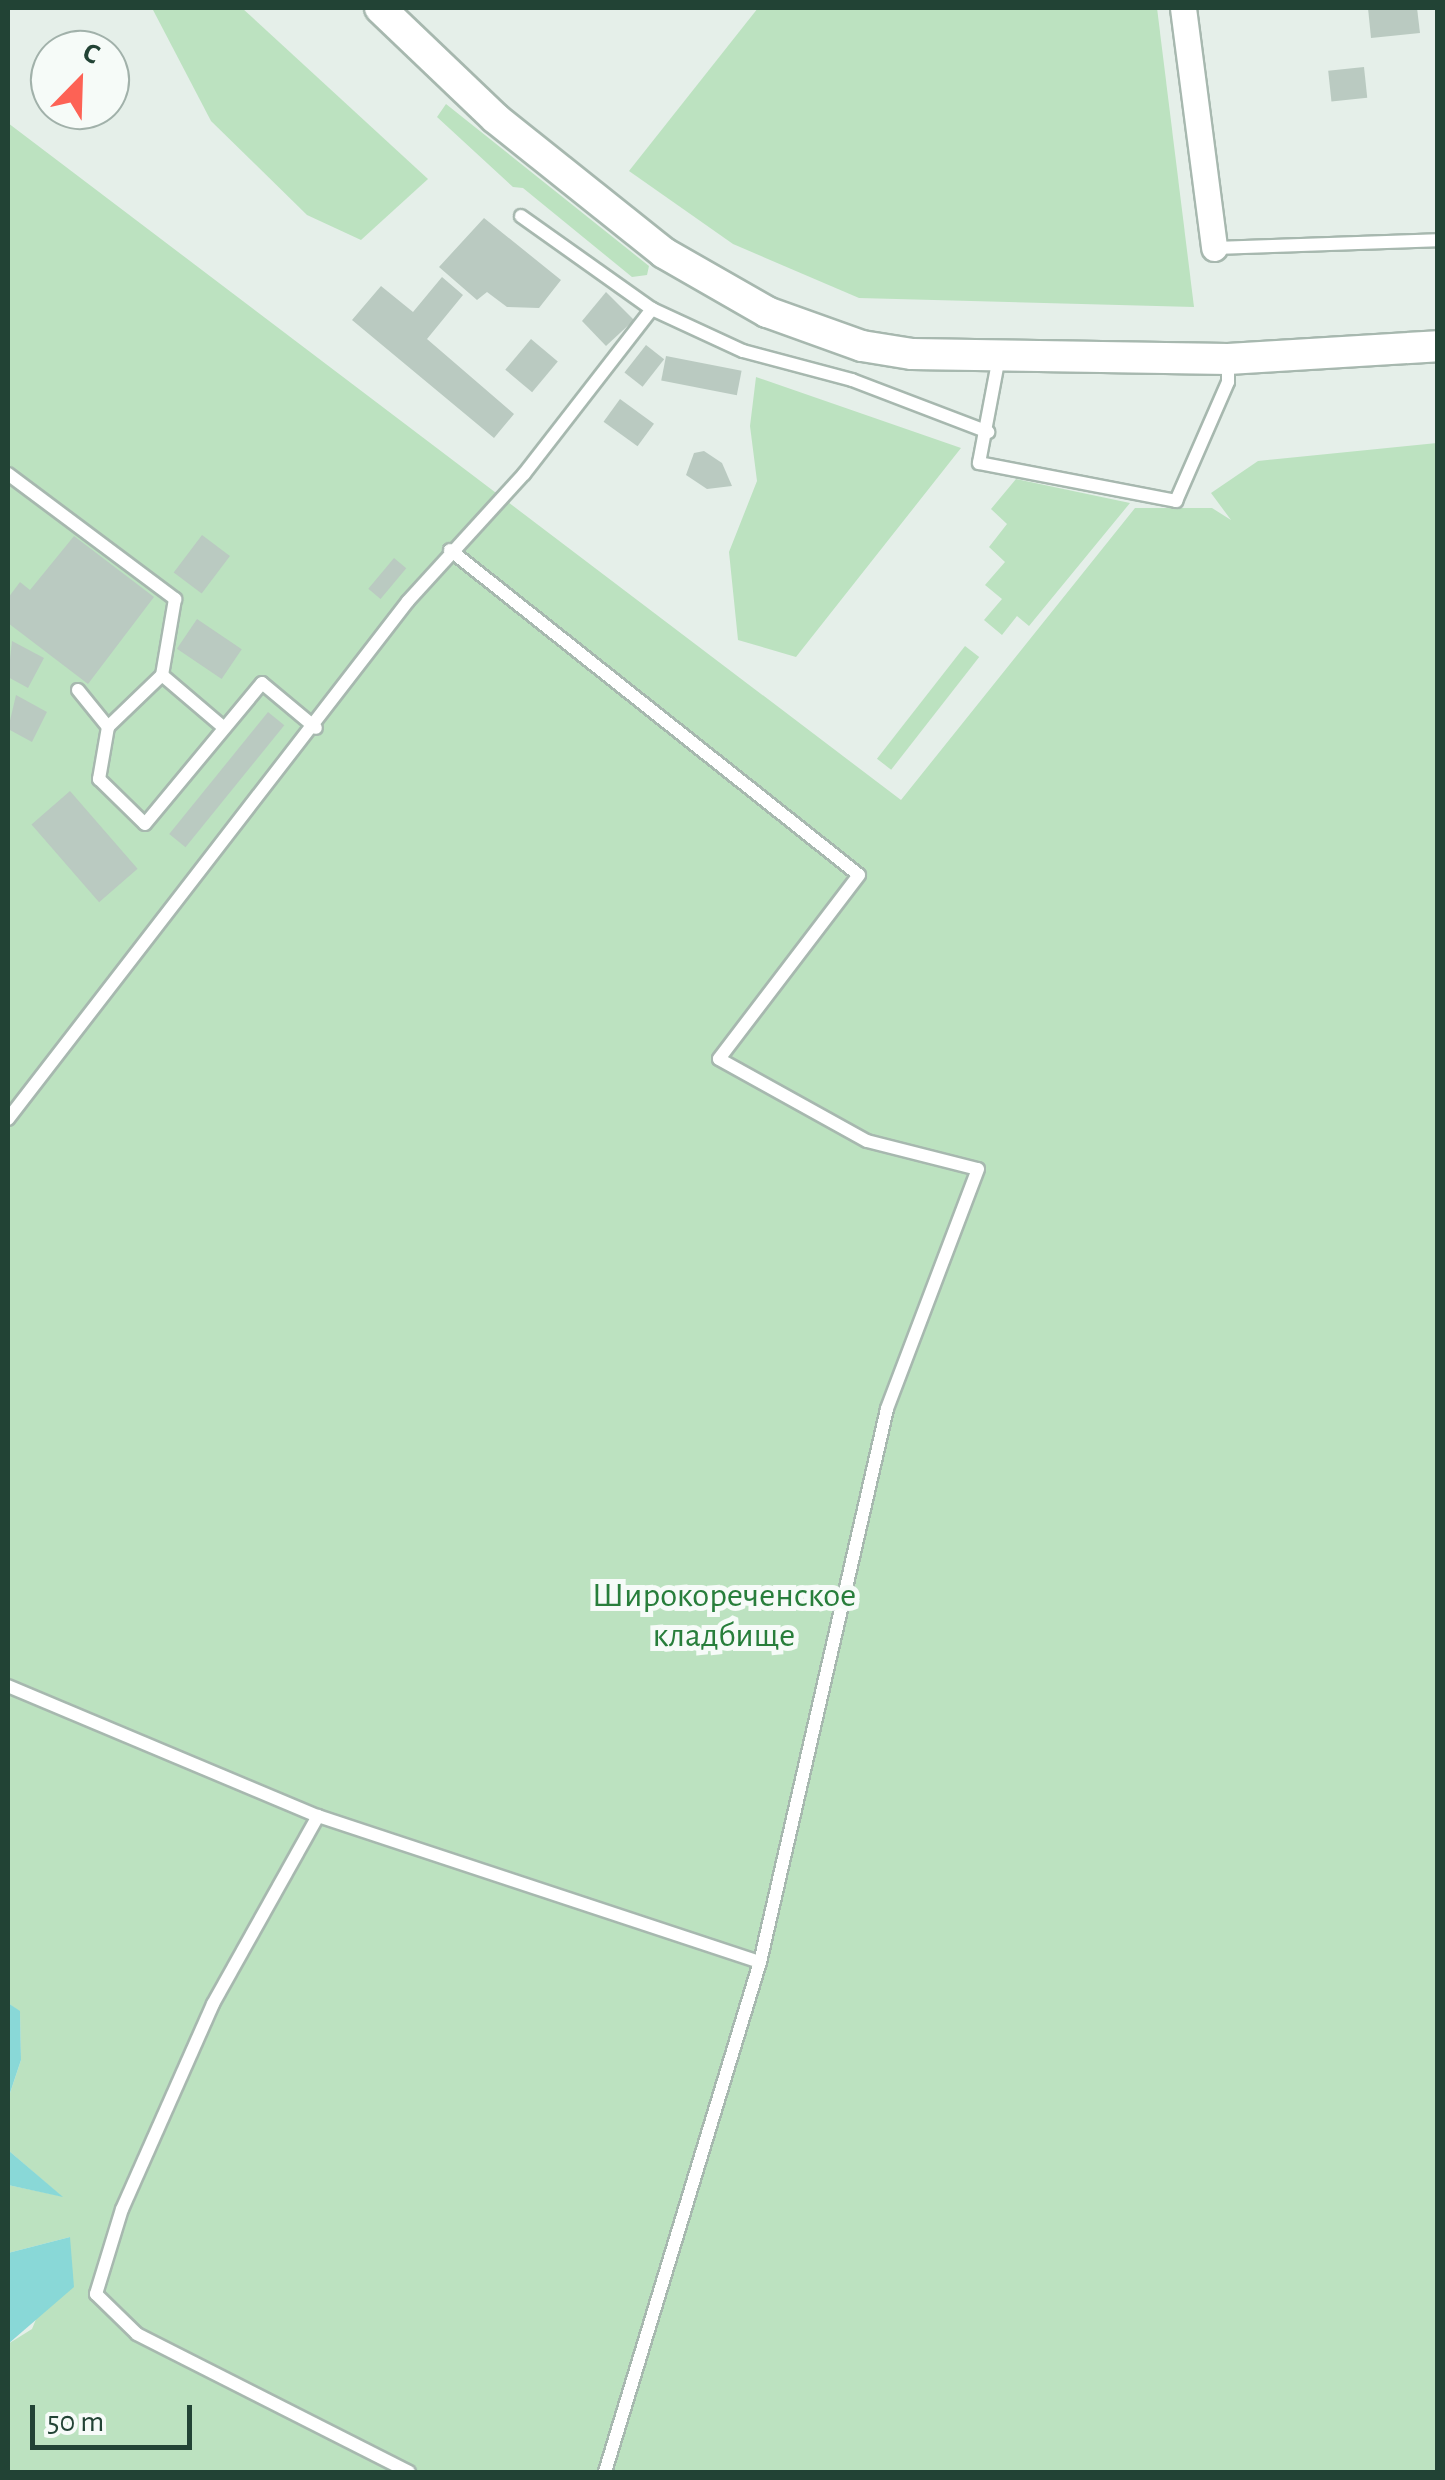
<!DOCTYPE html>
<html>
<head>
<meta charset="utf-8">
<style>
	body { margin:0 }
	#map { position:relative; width:1445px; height:2480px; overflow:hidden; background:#e5efe9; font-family:"Alegreya Sans",sans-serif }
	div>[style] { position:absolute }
	.green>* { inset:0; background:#bce2c0; transform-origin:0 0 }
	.water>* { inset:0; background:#89d8d7 }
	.building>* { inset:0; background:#bacac1; transform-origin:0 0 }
	.roads { filter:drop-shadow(2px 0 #a7b8af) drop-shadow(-2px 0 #a7b8af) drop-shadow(0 2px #a7b8af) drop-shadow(0 -2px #a7b8af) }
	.lane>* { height:12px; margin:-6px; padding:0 6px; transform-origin:6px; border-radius:6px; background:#fff }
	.street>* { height:25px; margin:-12.5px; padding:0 12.5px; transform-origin:12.5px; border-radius:12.5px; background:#fff }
	.secondary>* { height:30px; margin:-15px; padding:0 15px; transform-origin:15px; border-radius:15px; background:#fff }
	span { translate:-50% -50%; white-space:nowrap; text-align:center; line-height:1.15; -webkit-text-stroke:10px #f6fbf8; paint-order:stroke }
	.park-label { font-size:35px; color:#287e3b }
	.frame { position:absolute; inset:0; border:10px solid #224335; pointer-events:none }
	.north { position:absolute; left:30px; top:30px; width:100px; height:100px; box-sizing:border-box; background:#f6fbf8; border:2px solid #a1b1aa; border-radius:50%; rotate:23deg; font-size:28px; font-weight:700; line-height:40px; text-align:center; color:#224335 }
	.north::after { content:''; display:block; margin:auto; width:35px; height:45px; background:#fd6255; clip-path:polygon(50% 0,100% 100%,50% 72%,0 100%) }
	.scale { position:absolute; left:30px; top:2405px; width:162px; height:45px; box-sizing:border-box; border:5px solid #224335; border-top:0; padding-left:12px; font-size:30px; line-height:35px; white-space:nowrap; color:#224335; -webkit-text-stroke:8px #f6fbf8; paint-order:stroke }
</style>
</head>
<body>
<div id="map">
	<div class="green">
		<i style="clip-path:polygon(152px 8px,242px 8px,428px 179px,361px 240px,307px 215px,211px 121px)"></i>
		<i style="clip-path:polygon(758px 8px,1157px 8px,1194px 307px,859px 298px,733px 244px,629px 171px)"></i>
		<i style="clip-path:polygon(446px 104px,649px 266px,647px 275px,632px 277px,523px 188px,513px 187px,437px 117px)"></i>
		<i style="clip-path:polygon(8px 123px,901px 800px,1135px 508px,1212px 508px,1231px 520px,1211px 493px,1258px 461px,1437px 443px,1437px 2472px,8px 2472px,8px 2344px,32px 2329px,70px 2237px,8px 2253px,8px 2185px,61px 2196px,8px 2150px,8px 2099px,21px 2060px,20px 2012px,8px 2003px)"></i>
		<i style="clip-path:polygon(756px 377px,961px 448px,796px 657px,738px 640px,729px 552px,757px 481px,750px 426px)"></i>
		<i style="clip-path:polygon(1016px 479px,1130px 503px,1029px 626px,1017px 616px,1002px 635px,984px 620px,1002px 599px,985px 585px,1005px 562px,989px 547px,1007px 524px,991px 509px)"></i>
		<i style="left:965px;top:646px;width:18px;height:143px;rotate:38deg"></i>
	</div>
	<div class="water">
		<i style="clip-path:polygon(8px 2003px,20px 2011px,21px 2060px,8px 2099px)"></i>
		<i style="clip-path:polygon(8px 2150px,63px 2197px,8px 2185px)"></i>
		<i style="clip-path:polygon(70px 2237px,74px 2287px,8px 2344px,8px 2253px)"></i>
	</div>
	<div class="building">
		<i style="clip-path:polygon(1368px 8px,1417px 8px,1420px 33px,1371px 38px)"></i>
		<i style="left:1364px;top:67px;width:31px;height:36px;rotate:84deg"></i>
		<i style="clip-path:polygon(484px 218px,561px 280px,539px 308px,507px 307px,487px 292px,477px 300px,439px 267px)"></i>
		<i style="clip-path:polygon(442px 277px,463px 295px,427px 339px,514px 414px,494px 438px,352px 320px,381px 286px,413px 312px)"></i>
		<i style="clip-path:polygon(606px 292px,634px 320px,606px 346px,582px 321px)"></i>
		<i style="left:531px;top:339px;width:35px;height:40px;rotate:40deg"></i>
		<i style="left:646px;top:345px;width:23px;height:35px;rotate:38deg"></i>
		<i style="left:666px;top:356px;width:77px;height:25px;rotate:11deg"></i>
		<i style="left:620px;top:399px;width:42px;height:28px;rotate:36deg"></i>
		<i style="clip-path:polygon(704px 451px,722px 463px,732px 486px,707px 489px,686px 475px,694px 453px)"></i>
		<i style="left:202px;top:535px;width:35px;height:47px;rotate:37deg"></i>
		<i style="clip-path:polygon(74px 536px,154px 597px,88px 684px,8px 623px,8px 598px,20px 582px,30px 590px)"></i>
		<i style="left:394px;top:558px;width:16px;height:40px;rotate:40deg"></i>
		<i style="left:197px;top:619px;width:54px;height:36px;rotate:34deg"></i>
		<i style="clip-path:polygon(12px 641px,44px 658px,28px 688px,8px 677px)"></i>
		<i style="clip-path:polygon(16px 695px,47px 712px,32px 742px,8px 729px)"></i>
		<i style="left:268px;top:712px;width:21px;height:157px;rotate:39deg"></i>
		<i style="left:70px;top:791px;width:103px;height:51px;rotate:49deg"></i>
	</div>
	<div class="roads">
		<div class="lane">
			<i style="left:521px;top:216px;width:161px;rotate:35.4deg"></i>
			<i style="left:652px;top:309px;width:100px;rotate:24.8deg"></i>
			<i style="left:743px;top:351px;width:113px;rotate:14.9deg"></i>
			<i style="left:852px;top:380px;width:146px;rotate:20.9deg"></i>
			<i style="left:1214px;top:248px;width:224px;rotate:-2deg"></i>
			<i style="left:999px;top:357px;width:108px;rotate:100.7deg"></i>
			<i style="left:979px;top:463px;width:201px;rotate:10.9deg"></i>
			<i style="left:1176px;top:501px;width:130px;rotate:-66.4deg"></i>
			<i style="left:1228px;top:382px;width:21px;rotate:-90deg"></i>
			<i style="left:8px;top:474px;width:209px;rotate:36.8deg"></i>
			<i style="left:175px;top:599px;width:77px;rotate:99.7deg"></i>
			<i style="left:162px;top:675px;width:79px;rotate:40.4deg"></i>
			<i style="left:450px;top:550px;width:522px;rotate:38.47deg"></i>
			<i style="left:859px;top:875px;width:231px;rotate:127.3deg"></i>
			<i style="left:719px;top:1059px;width:169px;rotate:29deg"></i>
			<i style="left:867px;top:1141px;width:114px;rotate:14.2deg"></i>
			<i style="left:978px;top:1169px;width:257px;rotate:110.8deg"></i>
			<i style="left:887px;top:1409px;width:567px;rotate:102.93deg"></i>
			<i style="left:760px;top:1962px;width:533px;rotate:106.91deg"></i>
			<i style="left:162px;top:675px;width:75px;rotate:136.1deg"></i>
			<i style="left:108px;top:727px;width:53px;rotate:99.8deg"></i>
			<i style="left:99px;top:779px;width:64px;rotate:44.4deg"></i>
			<i style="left:145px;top:824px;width:183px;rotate:-50.3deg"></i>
			<i style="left:262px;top:683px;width:70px;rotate:39.8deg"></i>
			<i style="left:78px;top:690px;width:48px;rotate:51deg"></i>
			<i style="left:8px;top:1119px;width:654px;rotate:-52.32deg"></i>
			<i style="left:408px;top:601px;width:172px;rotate:-47.6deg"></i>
			<i style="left:524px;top:474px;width:209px;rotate:-52.2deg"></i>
			<i style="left:8px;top:1686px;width:336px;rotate:22.8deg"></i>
			<i style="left:318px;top:1816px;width:465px;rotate:18.3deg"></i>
			<i style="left:318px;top:1816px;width:215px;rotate:119.2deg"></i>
			<i style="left:213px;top:2004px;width:224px;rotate:113.9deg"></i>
			<i style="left:122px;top:2209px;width:89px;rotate:107deg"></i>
			<i style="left:96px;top:2294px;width:57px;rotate:44.3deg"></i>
			<i style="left:137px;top:2334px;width:305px;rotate:26.9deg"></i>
		</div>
		<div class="street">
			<i style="left:1183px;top:8px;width:242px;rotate:82.6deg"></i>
		</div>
		<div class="secondary">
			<i style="left:380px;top:8px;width:159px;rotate:43.7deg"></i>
			<i style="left:495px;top:118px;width:216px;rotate:38.6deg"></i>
			<i style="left:664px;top:253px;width:119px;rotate:29.8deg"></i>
			<i style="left:767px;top:312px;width:101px;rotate:19.7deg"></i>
			<i style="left:862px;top:346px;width:51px;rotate:9.1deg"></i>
			<i style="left:912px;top:354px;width:316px;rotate:0.9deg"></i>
			<i style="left:1228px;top:359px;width:210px;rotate:-3.5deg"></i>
		</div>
	</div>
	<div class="park-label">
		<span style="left:724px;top:1616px">Широкореченское<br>кладбище</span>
	</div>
	<div class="frame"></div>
	<div class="north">С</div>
	<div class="scale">50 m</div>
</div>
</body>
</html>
